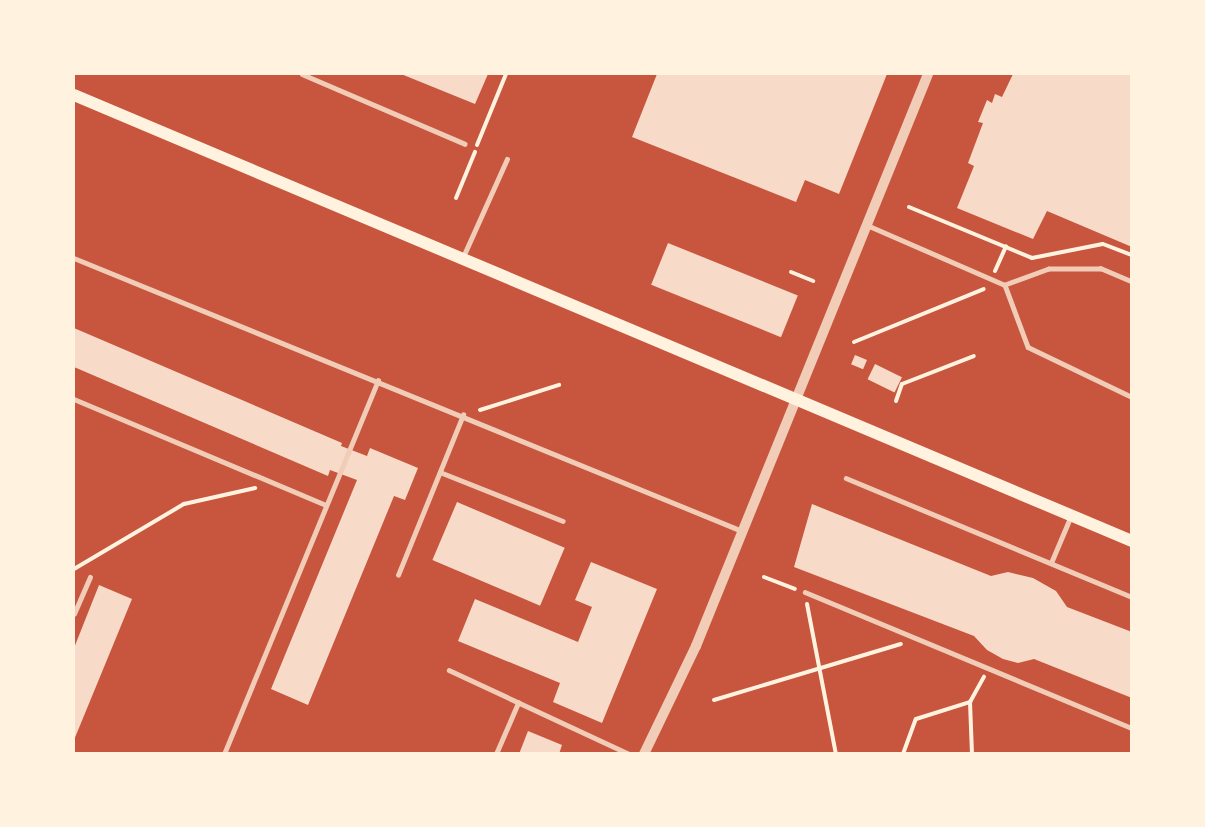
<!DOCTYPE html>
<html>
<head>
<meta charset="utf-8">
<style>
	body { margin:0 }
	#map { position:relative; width:1205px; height:827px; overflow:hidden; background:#c8553d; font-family:Georgia,serif }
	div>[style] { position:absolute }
	.building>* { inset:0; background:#f7dbc8; transform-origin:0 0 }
	.path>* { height:4px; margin:-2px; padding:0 2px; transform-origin:2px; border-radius:2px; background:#fff3e0 }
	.service>* { height:4.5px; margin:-2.25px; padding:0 2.25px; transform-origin:2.25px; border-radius:2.25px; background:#f1ccb7 }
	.tertiary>* { height:10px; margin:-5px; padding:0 5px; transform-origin:5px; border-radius:5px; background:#f1ccb7 }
	.secondary>* { height:12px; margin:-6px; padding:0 6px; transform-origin:6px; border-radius:6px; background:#fff3e0 }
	span { translate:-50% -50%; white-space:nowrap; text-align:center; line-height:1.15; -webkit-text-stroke:6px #fff3e0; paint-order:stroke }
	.frame { position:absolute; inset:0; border:75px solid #fff3e0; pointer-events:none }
</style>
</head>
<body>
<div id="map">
	<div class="building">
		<i style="clip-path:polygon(401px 74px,488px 74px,475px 104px)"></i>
		<i style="clip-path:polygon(657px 74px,887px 74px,839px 194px,805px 180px,796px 202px,632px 137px)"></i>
		<i style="clip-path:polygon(1013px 74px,1132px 74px,1132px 247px,1047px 211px,1033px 239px,957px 208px,974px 166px,968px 163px,983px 123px,978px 122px,987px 100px,992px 103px,995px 94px,1002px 97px)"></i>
		<i style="left:668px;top:243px;width:140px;height:45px;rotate:22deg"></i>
		<i style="clip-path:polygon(74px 328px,342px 443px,341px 446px,367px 456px,370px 448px,418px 468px,405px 500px,394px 496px,308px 705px,271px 689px,357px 480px,330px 470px,328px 476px,74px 367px)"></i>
		<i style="left:855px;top:355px;width:13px;height:10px;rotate:23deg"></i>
		<i style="left:875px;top:364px;width:30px;height:17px;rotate:26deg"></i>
		<i style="left:457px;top:502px;width:117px;height:63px;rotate:23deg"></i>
		<i style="clip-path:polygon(812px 504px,991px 576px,1008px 572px,1033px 578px,1056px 591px,1067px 607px,1132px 632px,1132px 698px,1034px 659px,1018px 663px,1003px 659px,987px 650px,974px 636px,794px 567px)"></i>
		<i style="clip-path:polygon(591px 562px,657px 589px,602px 723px,553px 702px,560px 683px,458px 641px,475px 599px,578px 642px,592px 607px,575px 600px)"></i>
		<i style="clip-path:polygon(99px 585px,132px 599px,74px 740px,74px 648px)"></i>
		<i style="clip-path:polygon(528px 731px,562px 745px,559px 754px,519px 754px)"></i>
	</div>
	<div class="path">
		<i style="left:477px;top:145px;width:77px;rotate:-67.8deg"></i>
		<i style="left:456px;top:198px;width:50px;rotate:-67.6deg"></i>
		<i style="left:909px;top:207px;width:133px;rotate:22.5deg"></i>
		<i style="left:1032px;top:258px;width:72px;rotate:-11.2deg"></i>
		<i style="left:1103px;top:244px;width:31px;rotate:21deg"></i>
		<i style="left:995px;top:271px;width:27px;rotate:-66deg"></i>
		<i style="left:791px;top:272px;width:24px;rotate:22deg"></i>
		<i style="left:854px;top:342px;width:140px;rotate:-22.2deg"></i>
		<i style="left:896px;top:401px;width:18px;rotate:-71deg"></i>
		<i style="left:902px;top:384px;width:77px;rotate:-21.3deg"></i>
		<i style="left:480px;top:410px;width:83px;rotate:-17.6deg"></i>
		<i style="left:74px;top:569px;width:128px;rotate:-30.6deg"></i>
		<i style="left:184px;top:504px;width:73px;rotate:-12.7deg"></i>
		<i style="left:764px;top:577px;width:33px;rotate:21deg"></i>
		<i style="left:807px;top:604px;width:153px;rotate:79.1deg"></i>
		<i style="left:714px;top:700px;width:195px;rotate:-16.7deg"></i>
		<i style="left:903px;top:754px;width:37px;rotate:-70deg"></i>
		<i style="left:916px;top:719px;width:57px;rotate:-17.5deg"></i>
		<i style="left:972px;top:754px;width:52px;rotate:-92.2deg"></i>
		<i style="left:970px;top:702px;width:29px;rotate:-61deg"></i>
	</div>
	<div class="service">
		<i style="left:302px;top:74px;width:177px;rotate:23.2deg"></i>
		<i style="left:867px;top:225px;width:150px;rotate:23.5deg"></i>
		<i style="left:463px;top:257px;width:107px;rotate:-65.8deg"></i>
		<i style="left:74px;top:258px;width:719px;rotate:22.22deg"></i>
		<i style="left:1132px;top:282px;width:34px;rotate:-157deg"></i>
		<i style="left:1101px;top:269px;width:52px;rotate:180deg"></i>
		<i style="left:1049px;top:269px;width:47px;rotate:160deg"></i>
		<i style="left:1005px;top:285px;width:66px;rotate:69.6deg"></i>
		<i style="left:1028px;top:347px;width:115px;rotate:25.7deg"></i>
		<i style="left:74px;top:399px;width:273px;rotate:22.8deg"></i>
		<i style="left:440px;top:472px;width:132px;rotate:21.7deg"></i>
		<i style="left:846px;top:478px;width:310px;rotate:22.6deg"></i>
		<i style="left:1051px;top:563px;width:49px;rotate:-67.1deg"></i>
		<i style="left:398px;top:575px;width:173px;rotate:-67.9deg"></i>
		<i style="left:805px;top:592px;width:354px;rotate:22.6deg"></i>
		<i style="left:74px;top:614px;width:40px;rotate:-66.6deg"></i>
		<i style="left:449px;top:670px;width:199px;rotate:25deg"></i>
		<i style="left:224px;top:754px;width:404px;rotate:-67.6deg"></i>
		<i style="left:496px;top:754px;width:56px;rotate:-66.7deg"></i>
	</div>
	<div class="tertiary">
		<i style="left:644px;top:754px;width:120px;rotate:-64.3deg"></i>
		<i style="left:696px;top:646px;width:617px;rotate:-67.92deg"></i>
	</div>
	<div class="secondary">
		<i style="left:74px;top:95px;width:1148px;rotate:22.86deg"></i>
	</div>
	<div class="frame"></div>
</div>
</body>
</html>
